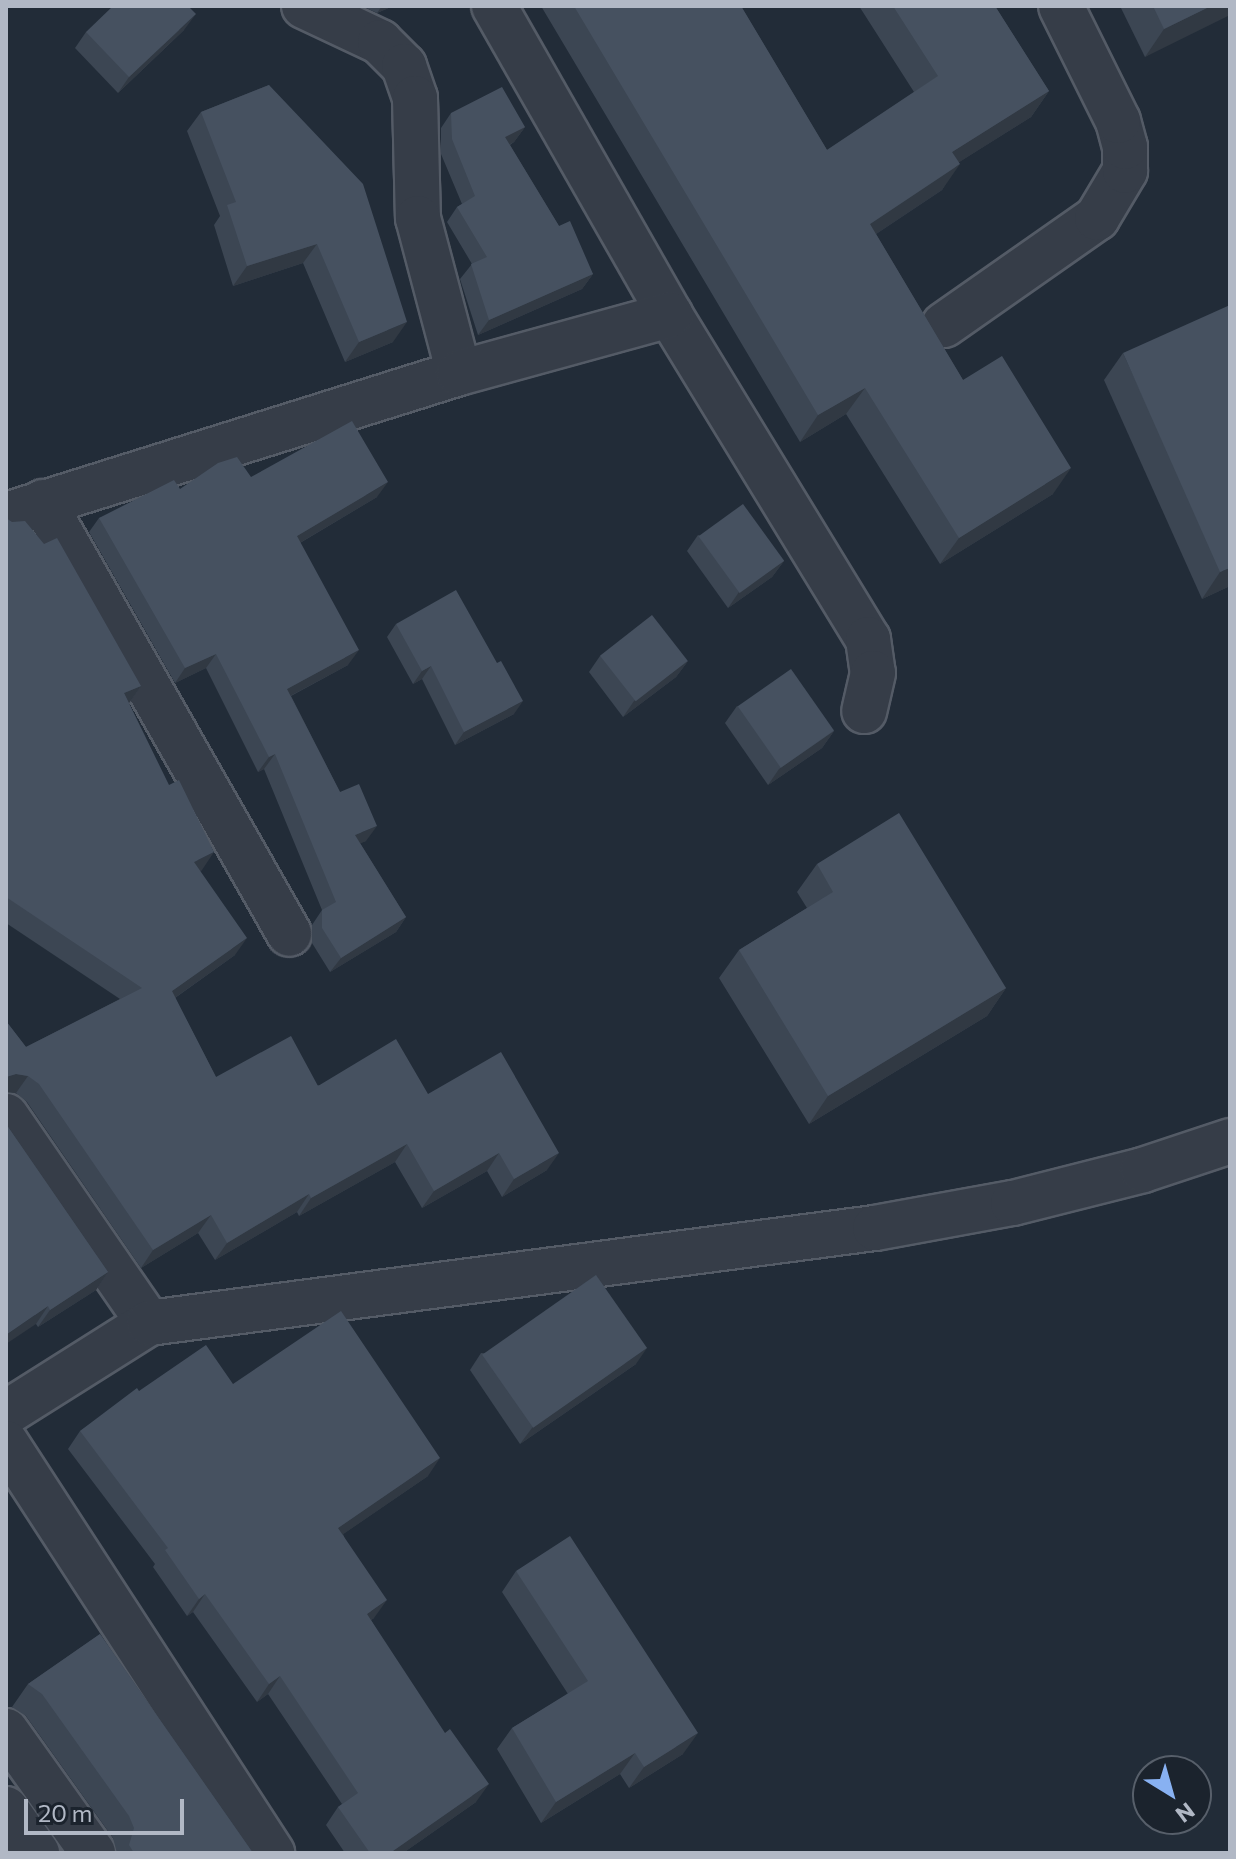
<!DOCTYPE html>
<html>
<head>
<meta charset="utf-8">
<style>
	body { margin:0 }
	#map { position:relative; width:1236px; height:1859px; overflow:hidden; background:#222c38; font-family:Commissioner,sans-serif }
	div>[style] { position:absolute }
	.roads { filter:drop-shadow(2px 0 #545b66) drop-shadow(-2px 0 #545b66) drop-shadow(0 2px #545b66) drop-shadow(0 -2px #545b66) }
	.minor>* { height:44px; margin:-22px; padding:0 22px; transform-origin:22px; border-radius:22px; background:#363d48 }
	.wall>* { inset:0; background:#3c4653 }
	.shaded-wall>* { inset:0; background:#313943 }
	.building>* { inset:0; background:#465160; transform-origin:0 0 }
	span { translate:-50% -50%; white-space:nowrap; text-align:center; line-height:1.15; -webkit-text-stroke:8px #1b232d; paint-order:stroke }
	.frame { position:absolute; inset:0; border:8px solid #b1b8c5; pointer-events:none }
	.north { position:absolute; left:1132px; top:1755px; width:80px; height:80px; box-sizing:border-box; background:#1b232d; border:2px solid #575f6a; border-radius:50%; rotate:143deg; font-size:22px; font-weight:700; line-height:32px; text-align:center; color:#b1b8c5 }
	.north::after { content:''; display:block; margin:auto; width:28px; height:36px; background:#88b1f2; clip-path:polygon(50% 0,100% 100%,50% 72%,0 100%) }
	.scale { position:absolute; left:24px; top:1799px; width:160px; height:36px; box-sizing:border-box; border:4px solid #b1b8c5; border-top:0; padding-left:10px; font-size:24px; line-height:28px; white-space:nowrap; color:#b1b8c5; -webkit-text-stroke:6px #1b232d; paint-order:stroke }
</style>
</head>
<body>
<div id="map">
	<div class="roads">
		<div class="minor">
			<i style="left:304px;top:6px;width:84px;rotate:25.3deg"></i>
			<i style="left:380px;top:42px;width:34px;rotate:45deg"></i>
			<i style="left:404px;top:66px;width:34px;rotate:71deg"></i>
			<i style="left:415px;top:98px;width:120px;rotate:88.6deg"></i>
			<i style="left:418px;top:218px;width:160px;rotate:75.2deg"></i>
			<i style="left:494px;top:6px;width:356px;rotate:60.3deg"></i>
			<i style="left:670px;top:315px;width:380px;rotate:58.6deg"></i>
			<i style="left:868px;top:639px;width:34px;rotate:82deg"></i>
			<i style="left:873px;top:673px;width:39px;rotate:103deg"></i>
			<i style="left:944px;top:325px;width:187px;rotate:-35deg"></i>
			<i style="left:1097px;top:218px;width:55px;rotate:-59.2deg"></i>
			<i style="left:1125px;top:171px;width:24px;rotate:-90deg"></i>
			<i style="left:1125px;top:147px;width:27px;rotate:-105deg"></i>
			<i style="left:1118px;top:121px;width:128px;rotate:-116.4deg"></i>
			<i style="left:43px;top:502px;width:497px;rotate:60.3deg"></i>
			<i style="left:6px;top:515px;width:475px;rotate:-17.4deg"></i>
			<i style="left:459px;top:373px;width:219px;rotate:-15.4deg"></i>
			<i style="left:6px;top:1116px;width:252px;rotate:55.4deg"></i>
			<i style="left:6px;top:1413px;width:169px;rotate:-32.2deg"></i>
			<i style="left:149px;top:1323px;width:732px;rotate:-7.46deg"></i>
			<i style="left:875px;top:1228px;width:140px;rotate:-10.3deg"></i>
			<i style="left:1013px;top:1203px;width:134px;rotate:-14.2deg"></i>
			<i style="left:1143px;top:1170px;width:92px;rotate:-18.4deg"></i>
			<i style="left:6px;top:1443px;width:489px;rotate:57deg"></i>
			<i style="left:6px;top:1731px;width:150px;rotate:54.5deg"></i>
			<i style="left:6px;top:1809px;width:54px;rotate:54.8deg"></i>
		</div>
	</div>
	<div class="wall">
		<i style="clip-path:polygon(362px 6px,393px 6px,377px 13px)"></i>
		<i style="clip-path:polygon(541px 6px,741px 6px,827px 150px,914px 92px,859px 6px,995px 6px,1049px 91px,1031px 117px,959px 162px,942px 190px,876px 234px,963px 380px,1053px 494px,940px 564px,846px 414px,800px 442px)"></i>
		<i style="clip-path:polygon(1120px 6px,1230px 6px,1145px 57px)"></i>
		<i style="clip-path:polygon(184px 30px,118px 93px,75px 48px,86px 32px)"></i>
		<i style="clip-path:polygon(269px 85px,393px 342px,345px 362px,303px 263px,233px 286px,214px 225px,220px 216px,187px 131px,201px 112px)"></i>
		<i style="clip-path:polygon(451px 113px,525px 127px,514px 142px,510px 145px,559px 226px,593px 274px,582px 289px,478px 335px,460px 279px,472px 264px,447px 222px,457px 207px,462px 204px,441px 154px,441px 128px)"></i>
		<i style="clip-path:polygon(1123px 353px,1230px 586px,1202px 599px,1104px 380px)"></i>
		<i style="clip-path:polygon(251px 477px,377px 497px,300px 543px,348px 665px,291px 696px,340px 792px,366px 841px,360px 843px,406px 917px,396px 932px,330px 972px,312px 943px,312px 925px,322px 910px,264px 769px,258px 772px,206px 668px,175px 683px,89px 532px,99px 518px,180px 489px)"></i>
		<i style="clip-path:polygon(6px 518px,141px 686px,129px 703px,202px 870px,200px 871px,235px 955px,175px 998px,216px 1077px,428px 1094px,547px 1170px,502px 1197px,487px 1171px,422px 1208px,395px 1162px,299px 1216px,297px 1212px,215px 1260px,198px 1233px,141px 1268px,27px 1102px,16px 1093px,6px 1092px,6px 1021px,26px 1047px,120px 999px,6px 923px)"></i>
		<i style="clip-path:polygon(698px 535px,784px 561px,772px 577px,728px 608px,687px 551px)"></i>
		<i style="clip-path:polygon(396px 624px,514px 714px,455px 745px,422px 679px,413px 684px,387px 637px)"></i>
		<i style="clip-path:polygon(600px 656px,688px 661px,676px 677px,623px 717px,589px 672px)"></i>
		<i style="clip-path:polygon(737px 706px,834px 731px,822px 748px,768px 785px,725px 723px)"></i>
		<i style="clip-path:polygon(817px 864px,1006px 988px,987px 1016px,809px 1124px,719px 978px,739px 950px,807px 908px,797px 892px)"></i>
		<i style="clip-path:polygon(6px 1124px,108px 1272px,96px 1290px,38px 1327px,36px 1324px)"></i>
		<i style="clip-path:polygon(481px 1353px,636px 1364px,520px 1444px,470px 1370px)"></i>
		<i style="clip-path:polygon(233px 1384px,428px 1476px,343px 1534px,374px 1618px,371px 1620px,476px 1802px,403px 1853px,345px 1853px,326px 1825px,338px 1807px,342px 1804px,268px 1694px,257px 1702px,193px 1612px,187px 1616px,153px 1567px,155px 1564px,68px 1449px,80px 1431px,139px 1391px)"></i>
		<i style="clip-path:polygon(516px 1571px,683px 1754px,629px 1788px,620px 1774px,541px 1823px,497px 1749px,512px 1728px,568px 1694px,502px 1592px)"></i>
		<i style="clip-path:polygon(100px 1634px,253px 1853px,117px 1853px,113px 1838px,26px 1716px,12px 1707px,28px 1684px)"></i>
	</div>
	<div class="shaded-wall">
		<i style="clip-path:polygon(382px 6px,393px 6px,377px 13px)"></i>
		<i style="clip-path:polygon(1211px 6px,1230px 6px,1230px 15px,1145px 57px,1164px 29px)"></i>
		<i style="clip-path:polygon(196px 14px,184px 30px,118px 93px,129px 77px)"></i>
		<i style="clip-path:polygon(1049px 91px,1031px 117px,934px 178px,952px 152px)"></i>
		<i style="clip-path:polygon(525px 127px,514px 142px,495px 152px,505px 137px)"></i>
		<i style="clip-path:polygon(960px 164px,942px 190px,852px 250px,870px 224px)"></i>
		<i style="clip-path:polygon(317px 244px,303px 263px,233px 286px,247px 266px)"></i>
		<i style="clip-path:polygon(593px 274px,582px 289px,478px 335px,489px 320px)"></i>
		<i style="clip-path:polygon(407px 322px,393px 342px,345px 362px,359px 342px)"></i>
		<i style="clip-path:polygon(865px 388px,846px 414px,800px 442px,818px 415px)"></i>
		<i style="clip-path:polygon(1071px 468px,1053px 494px,940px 564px,959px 538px)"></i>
		<i style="clip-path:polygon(388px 482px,377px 497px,286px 551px,297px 536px)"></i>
		<i style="clip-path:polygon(784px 561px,772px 577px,728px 608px,739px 592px)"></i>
		<i style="clip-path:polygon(1230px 568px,1230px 586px,1202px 599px,1220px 572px)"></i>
		<i style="clip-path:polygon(359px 650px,348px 665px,277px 703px,287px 689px)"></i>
		<i style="clip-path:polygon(216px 654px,206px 668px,175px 683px,185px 668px)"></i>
		<i style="clip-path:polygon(688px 661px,676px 677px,623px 717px,634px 701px)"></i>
		<i style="clip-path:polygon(431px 666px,422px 679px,413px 684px,422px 671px)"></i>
		<i style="clip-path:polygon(141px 686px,129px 703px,124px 693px)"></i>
		<i style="clip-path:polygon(523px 701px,514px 714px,455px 745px,464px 732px)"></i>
		<i style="clip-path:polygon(834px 731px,822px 748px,768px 785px,779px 769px)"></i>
		<i style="clip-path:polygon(275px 754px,264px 769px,258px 772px,269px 757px)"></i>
		<i style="clip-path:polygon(377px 826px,366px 841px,345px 850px,355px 835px)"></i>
		<i style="clip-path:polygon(214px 852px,202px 870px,182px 880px,194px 862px)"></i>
		<i style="clip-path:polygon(406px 917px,396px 932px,330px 972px,341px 958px)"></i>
		<i style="clip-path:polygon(247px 938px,235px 955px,159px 1009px,172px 991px)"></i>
		<i style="clip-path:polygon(1006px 988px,987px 1016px,809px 1124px,828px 1096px)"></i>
		<i style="clip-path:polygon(16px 1074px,28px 1076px,16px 1093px,6px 1092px,6px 1077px)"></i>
		<i style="clip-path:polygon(407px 1144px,395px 1162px,299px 1216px,311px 1198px)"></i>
		<i style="clip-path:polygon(499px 1153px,487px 1171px,422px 1208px,434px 1191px)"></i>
		<i style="clip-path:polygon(559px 1153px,547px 1170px,502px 1197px,514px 1179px)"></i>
		<i style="clip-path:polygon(309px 1194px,297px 1212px,215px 1260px,227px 1243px)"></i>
		<i style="clip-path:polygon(211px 1215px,198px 1233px,141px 1268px,153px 1250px)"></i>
		<i style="clip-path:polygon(108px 1272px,96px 1290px,38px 1327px,50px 1310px)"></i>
		<i style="clip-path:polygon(48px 1306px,36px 1324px,6px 1344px,6px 1335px)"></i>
		<i style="clip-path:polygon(647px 1348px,636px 1364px,520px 1444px,532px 1428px)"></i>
		<i style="clip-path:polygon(440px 1458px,428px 1476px,326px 1546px,338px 1528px)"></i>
		<i style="clip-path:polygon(205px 1594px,193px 1612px,187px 1616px,199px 1599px)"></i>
		<i style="clip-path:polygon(387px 1600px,374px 1618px,354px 1631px,367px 1614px)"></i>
		<i style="clip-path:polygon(280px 1676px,268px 1694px,257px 1702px,269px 1684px)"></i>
		<i style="clip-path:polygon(698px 1733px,683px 1754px,629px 1788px,644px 1767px)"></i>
		<i style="clip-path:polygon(635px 1753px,620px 1774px,541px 1823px,556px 1802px)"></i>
		<i style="clip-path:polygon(489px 1784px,476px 1802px,403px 1853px,390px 1853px)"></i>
	</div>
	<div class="building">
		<i style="clip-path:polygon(113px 6px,188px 6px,196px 14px,129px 77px,86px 32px)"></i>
		<i style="clip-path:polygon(574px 6px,741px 6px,827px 150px,938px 76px,893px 6px,995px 6px,1049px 91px,952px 152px,960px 164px,870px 224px,963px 380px,1002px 356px,1071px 468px,959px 538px,865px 388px,818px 415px)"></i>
		<i style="clip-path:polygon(1153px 6px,1211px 6px,1164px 29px)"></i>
		<i style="clip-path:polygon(269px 85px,363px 184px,407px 322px,359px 342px,317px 244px,247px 266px,227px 205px,236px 202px,201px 112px)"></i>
		<i style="clip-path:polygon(502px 87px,525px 127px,505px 137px,559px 226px,570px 221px,593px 274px,489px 320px,471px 264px,487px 257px,457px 207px,475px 196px,452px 139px,451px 113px)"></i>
		<i style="clip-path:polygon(1230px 305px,1230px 568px,1220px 572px,1123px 353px)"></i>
		<i style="clip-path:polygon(352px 421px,388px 482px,297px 536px,359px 650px,287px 689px,340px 792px,359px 784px,377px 826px,355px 835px,406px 917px,341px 958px,322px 928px,322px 910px,336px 902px,275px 754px,269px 757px,216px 654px,185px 668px,99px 518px,174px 480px,180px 489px,218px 463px,237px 457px,251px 477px)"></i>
		<i style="left:743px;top:504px;width:70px;height:55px;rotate:54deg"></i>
		<i style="clip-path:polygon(6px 518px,12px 522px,25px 521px,44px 544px,57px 538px,141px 686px,124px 693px,169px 785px,179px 780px,214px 852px,194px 862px,247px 938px,172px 991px,216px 1077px,291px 1036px,318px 1086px,396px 1039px,428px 1094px,501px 1052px,559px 1153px,514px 1179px,499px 1153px,434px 1191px,407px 1144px,311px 1198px,309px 1194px,227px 1243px,211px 1215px,153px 1250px,39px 1084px,28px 1076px,16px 1074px,6px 1077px,6px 1021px,26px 1047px,142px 988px,6px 897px)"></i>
		<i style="clip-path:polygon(456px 590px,497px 663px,501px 661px,523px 701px,464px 732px,431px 666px,422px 671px,396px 624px)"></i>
		<i style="left:652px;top:615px;width:58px;height:66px;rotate:52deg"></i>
		<i style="left:791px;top:669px;width:75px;height:65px;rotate:55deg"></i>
		<i style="clip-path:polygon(899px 813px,1006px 988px,828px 1096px,739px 950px,833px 892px,817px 864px)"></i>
		<i style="clip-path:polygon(6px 1124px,108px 1272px,50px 1310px,48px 1306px,6px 1335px)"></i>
		<i style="left:596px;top:1275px;width:89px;height:139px;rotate:55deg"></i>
		<i style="clip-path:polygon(341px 1311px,440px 1458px,338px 1528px,387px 1600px,367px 1614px,445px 1733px,450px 1729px,489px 1784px,390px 1853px,370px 1853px,338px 1807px,358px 1793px,280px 1676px,269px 1684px,205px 1594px,199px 1599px,165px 1550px,168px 1548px,80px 1431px,137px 1388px,139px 1391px,206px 1345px,233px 1384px)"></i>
		<i style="clip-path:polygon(570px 1536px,698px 1733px,644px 1767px,635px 1753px,556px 1802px,512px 1728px,588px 1681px,516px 1571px)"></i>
		<i style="clip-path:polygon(100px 1634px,253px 1853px,134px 1853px,129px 1845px,134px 1828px,129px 1816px,42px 1694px,28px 1684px)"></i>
	</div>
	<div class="frame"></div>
	<div class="north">N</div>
	<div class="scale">20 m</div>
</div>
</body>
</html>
